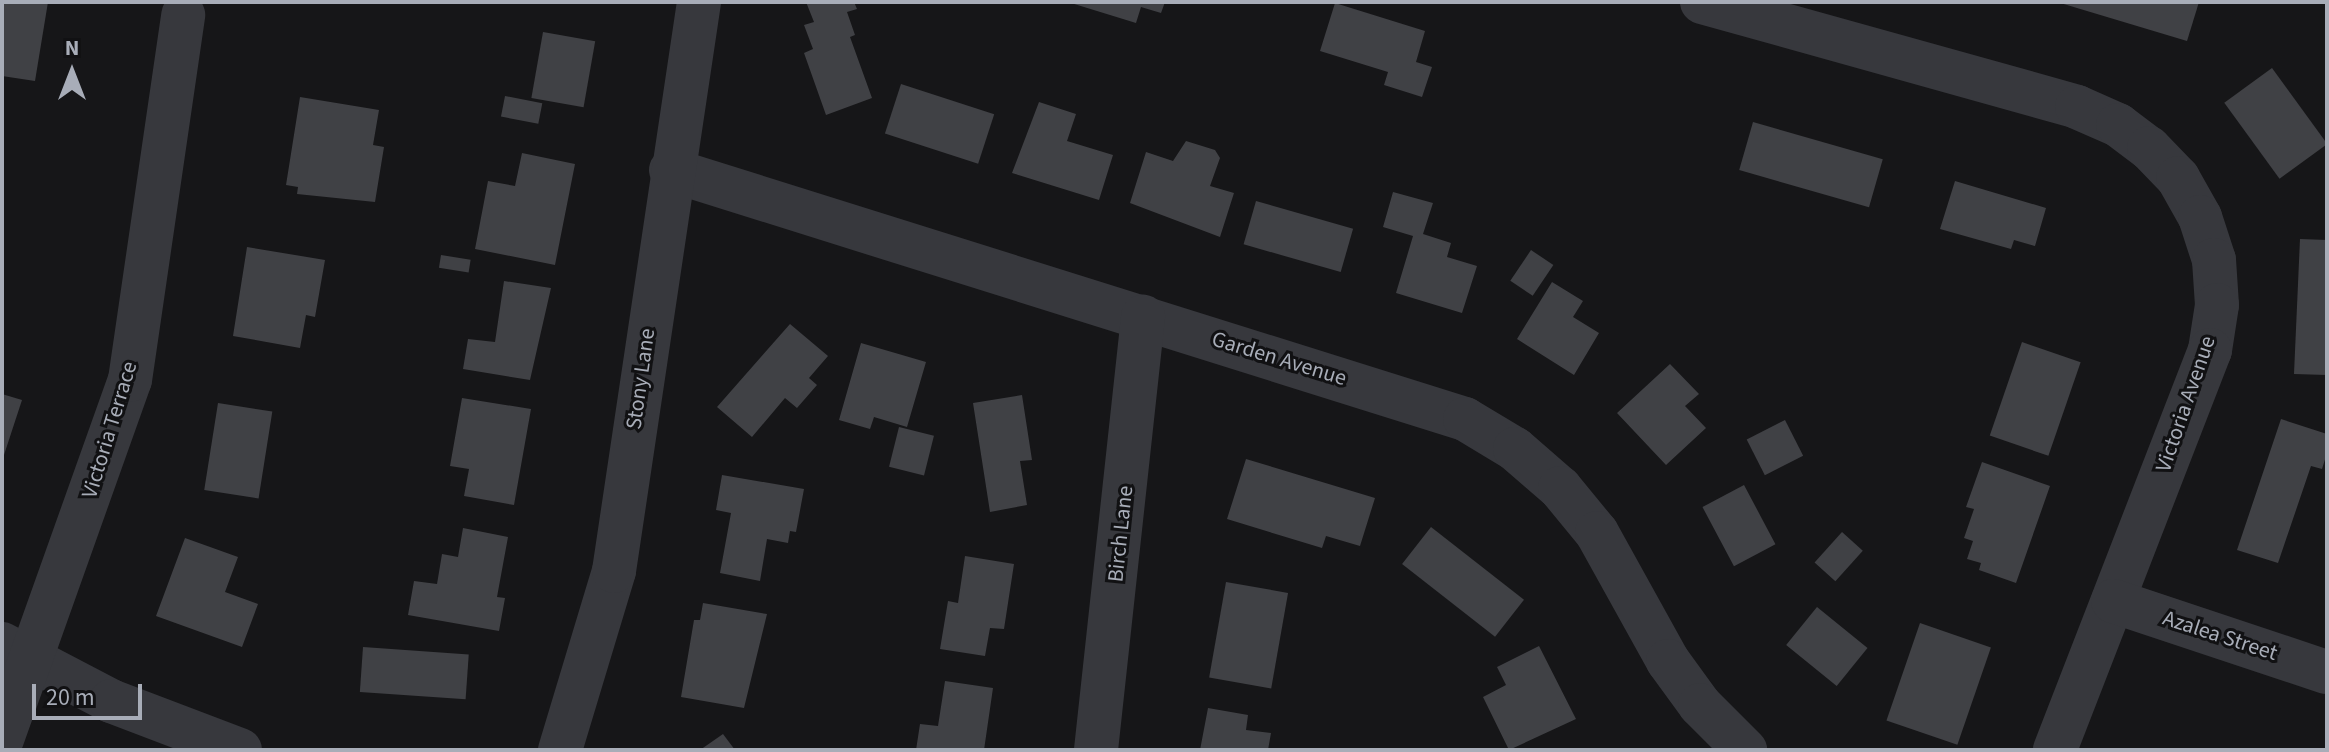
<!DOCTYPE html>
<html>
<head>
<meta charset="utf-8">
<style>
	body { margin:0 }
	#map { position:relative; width:2329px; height:752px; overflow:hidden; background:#161618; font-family:"Source Sans 3",sans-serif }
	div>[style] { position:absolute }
	.building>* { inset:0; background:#404145; transform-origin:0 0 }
	.minor>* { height:44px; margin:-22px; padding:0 22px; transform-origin:22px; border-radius:22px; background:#37383d }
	span { translate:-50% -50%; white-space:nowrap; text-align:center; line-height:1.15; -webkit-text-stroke:6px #111113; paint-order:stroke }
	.street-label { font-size:22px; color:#a8adb8 }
	.frame { position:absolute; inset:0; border:4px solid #a8adb8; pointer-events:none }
	.north { position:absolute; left:32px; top:32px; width:80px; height:80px; -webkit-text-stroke:6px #111113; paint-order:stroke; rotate:0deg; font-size:22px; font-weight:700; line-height:32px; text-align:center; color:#a8adb8 }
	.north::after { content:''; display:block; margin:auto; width:28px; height:36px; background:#a8adb8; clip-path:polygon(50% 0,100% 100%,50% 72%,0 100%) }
	.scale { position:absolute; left:32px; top:684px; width:110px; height:36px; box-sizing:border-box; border:4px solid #a8adb8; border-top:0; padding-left:10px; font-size:24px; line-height:28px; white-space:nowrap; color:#a8adb8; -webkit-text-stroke:6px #111113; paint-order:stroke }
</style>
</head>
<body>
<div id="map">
	<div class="building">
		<i style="clip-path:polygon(2px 2px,48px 2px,35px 81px,2px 76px)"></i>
		<i style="clip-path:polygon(806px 2px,854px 2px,857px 9px,847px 12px,855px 35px,850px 37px,872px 98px,826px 115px,804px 53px,813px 49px,804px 25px,814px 22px)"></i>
		<i style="clip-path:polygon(1165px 2px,1161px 13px,1141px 7px,1136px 23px,1071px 3px)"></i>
		<i style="clip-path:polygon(2057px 2px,2199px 2px,2187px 41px)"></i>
		<i style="clip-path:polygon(1335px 3px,1425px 31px,1416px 62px,1432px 67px,1422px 97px,1384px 85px,1388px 72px,1320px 51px)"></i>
		<i style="left:543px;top:32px;width:53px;height:67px;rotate:10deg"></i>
		<i style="left:2272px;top:68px;width:94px;height:59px;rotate:54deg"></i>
		<i style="left:901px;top:84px;width:98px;height:52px;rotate:18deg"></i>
		<i style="left:505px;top:96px;width:38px;height:21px;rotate:11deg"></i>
		<i style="clip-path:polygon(300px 97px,379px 110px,373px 145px,384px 147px,375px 202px,297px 194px,298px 187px,286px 185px)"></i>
		<i style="clip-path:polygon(1039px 102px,1076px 114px,1067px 141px,1113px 155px,1099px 200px,1012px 173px)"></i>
		<i style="left:1753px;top:122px;width:135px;height:50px;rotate:16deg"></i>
		<i style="clip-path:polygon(1186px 141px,1215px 150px,1220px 158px,1210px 186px,1234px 193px,1220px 237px,1130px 203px,1146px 152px,1173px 161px)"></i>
		<i style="clip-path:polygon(522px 153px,575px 164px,555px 265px,475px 249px,488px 181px,515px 186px)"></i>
		<i style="clip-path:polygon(1955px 181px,2046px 208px,2035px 246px,2014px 240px,2011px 249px,1940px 229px)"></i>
		<i style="clip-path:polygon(1393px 192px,1433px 203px,1423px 234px,1451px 243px,1447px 257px,1477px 266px,1462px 313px,1396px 293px,1413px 236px,1383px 227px)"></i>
		<i style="left:1256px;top:201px;width:101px;height:45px;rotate:16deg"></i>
		<i style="clip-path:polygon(2300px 239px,2327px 240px,2327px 375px,2294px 374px)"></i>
		<i style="clip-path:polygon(247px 247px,325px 260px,315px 317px,306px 315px,300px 348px,233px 336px)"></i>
		<i style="left:1531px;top:250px;width:27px;height:37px;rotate:34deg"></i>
		<i style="left:441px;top:255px;width:30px;height:13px;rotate:9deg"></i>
		<i style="clip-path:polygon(504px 281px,551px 288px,530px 380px,463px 369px,468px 339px,495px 342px)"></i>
		<i style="clip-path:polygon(1552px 282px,1583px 301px,1573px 317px,1599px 333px,1574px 375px,1517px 339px)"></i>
		<i style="clip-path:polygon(790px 324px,828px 356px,809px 378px,817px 385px,797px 408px,785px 398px,752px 437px,717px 407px)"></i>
		<i style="left:2022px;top:342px;width:62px;height:99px;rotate:19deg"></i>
		<i style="clip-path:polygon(861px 343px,926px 362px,907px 427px,874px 417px,870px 429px,839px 420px)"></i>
		<i style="clip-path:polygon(1670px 364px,1699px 394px,1685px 406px,1706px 428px,1666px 465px,1617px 413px)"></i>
		<i style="clip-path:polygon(2px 394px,22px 400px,3px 458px,2px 458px)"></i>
		<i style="clip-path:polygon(1022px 395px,1032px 460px,1020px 461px,1027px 505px,990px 512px,973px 403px)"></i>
		<i style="clip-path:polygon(462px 398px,531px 409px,514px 505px,464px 496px,469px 469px,450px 466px)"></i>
		<i style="left:218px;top:403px;width:55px;height:88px;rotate:9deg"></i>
		<i style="clip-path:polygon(2281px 419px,2327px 434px,2327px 453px,2322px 469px,2311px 466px,2278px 563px,2237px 550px)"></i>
		<i style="left:1785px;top:420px;width:40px;height:43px;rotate:63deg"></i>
		<i style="left:899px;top:427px;width:36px;height:41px;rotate:14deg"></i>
		<i style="clip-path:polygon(1246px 459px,1375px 498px,1360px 546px,1326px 536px,1322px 548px,1227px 519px)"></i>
		<i style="clip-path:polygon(1982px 462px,2050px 486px,2016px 583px,1979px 570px,1981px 563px,1967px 559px,1973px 541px,1964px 538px,1974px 509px,1966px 507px)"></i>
		<i style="clip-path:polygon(722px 475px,804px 489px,796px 532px,790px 531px,788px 543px,767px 539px,760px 581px,720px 573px,731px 513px,716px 510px)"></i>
		<i style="left:1744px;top:485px;width:67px;height:47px;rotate:62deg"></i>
		<i style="left:1431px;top:527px;width:118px;height:47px;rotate:38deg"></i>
		<i style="clip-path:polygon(463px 528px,508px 537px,497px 597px,505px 598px,499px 631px,408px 615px,414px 581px,437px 584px,442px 554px,458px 557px)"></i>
		<i style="left:1842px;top:532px;width:28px;height:41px;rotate:42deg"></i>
		<i style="clip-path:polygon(185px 538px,238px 557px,225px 592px,258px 604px,242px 647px,156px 616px)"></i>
		<i style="clip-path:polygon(965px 556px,1014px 564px,1004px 629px,990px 628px,985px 656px,940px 649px,948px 601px,958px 603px)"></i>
		<i style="left:1226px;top:582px;width:63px;height:97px;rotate:10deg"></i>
		<i style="clip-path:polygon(703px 603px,767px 614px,744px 708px,681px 697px,694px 620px,700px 620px)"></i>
		<i style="left:1817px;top:607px;width:65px;height:49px;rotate:39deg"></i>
		<i style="left:1920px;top:623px;width:75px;height:103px;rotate:19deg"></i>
		<i style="clip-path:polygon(1539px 646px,1576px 719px,1509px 750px,1483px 697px,1506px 685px,1497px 667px)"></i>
		<i style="left:363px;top:647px;width:106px;height:45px;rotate:4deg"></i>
		<i style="clip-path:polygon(945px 681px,993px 688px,984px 750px,916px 750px,920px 724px,938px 726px)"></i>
		<i style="clip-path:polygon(1208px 708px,1248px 715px,1246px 730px,1271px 733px,1268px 750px,1200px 750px)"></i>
		<i style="clip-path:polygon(723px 734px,735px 750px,700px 750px)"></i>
	</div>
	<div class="minor">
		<i style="left:1702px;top:2px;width:389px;rotate:15.6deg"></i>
		<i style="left:2077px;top:107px;width:45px;rotate:23.7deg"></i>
		<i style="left:2118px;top:125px;width:39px;rotate:37deg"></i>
		<i style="left:2149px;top:148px;width:42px;rotate:46deg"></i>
		<i style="left:2178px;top:178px;width:45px;rotate:60.6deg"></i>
		<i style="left:2200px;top:217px;width:45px;rotate:72deg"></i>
		<i style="left:2214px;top:260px;width:45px;rotate:86.2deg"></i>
		<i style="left:2217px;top:305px;width:46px;rotate:98.8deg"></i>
		<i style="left:2210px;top:350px;width:429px;rotate:111.2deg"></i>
		<i style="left:671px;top:170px;width:832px;rotate:17.41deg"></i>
		<i style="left:1465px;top:419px;width:58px;rotate:31deg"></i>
		<i style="left:1515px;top:449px;width:60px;rotate:40.9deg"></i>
		<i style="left:1560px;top:488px;width:58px;rotate:50.6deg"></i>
		<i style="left:1597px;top:533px;width:146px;rotate:61deg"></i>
		<i style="left:1668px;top:661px;width:54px;rotate:54deg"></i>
		<i style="left:1700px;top:705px;width:64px;rotate:45deg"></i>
		<i style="left:2113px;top:601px;width:225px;rotate:18.4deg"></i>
		<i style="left:2px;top:644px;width:123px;rotate:27.6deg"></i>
		<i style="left:111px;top:701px;width:138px;rotate:20.8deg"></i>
		<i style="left:2px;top:739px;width:381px;rotate:-70.4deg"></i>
		<i style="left:130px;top:380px;width:369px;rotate:-81.7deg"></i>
		<i style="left:560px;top:750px;width:187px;rotate:-73.2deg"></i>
		<i style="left:614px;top:571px;width:575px;rotate:-81.5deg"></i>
		<i style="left:1096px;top:750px;width:436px;rotate:-83.8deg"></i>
	</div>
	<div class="street-label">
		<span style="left:1279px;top:359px;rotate:17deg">Garden Avenue</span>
		<span style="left:641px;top:379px;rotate:-82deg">Stony Lane</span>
		<span style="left:2186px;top:404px;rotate:-71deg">Victoria Avenue</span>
		<span style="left:110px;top:430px;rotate:-73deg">Victoria Terrace</span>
		<span style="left:1121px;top:534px;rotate:-84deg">Birch Lane</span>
		<span style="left:2220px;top:636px;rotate:18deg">Azalea Street</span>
	</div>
	<div class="frame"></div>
	<div class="north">N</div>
	<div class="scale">20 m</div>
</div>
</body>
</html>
